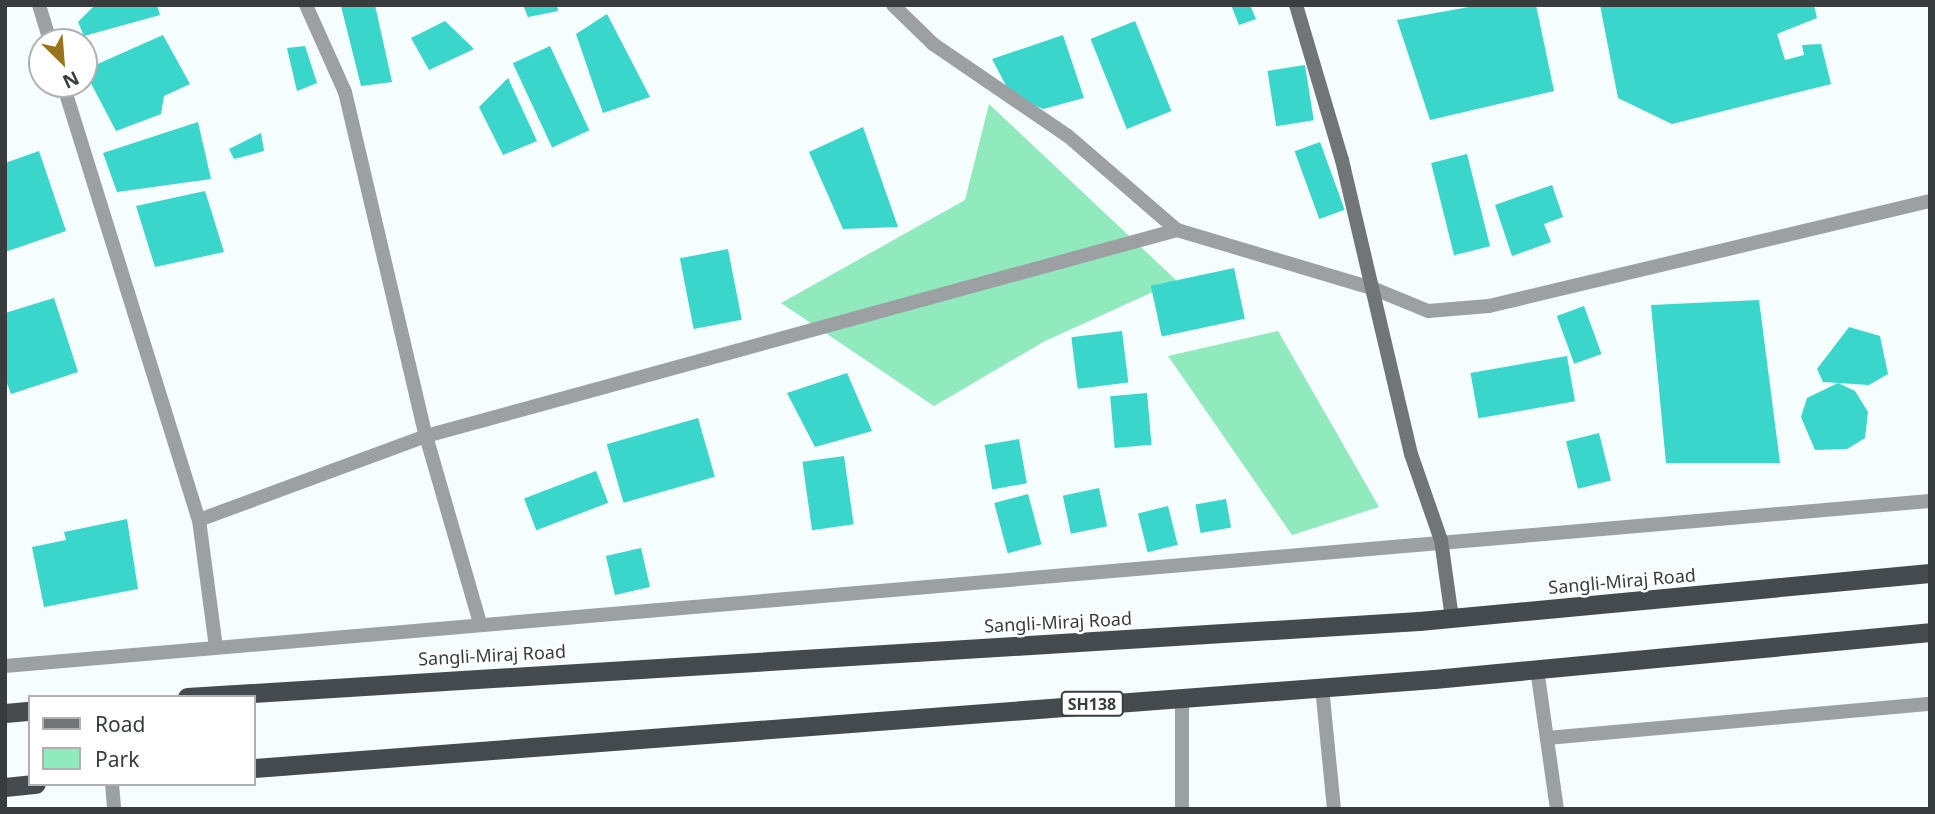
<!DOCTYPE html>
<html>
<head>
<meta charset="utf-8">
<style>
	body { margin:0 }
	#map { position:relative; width:1935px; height:814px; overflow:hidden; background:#f6fdfe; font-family:"Noto Sans",sans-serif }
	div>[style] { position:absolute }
	.green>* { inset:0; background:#90eabd }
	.building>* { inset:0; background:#3ad6cb; transform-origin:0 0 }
	.minor>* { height:14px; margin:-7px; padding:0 7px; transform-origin:7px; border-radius:7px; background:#9da0a2 }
	.tertiary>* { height:14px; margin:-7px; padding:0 7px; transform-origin:7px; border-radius:7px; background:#9da0a2 }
	.secondary>* { height:14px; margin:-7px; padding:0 7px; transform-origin:7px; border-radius:7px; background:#717578 }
	.trunk>* { height:19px; margin:-9.5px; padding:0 9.5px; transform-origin:9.5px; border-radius:9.5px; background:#454a4e }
	span { translate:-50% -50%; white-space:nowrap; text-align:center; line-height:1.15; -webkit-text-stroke:5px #fff; paint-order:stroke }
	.shield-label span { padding:2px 5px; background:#fff; border:2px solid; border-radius:5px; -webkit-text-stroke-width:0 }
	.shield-label { font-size:16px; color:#393c3d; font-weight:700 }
	.street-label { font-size:18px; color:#393c3d }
	.frame { position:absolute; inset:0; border:7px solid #393c3d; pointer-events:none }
	.legend { position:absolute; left:28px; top:695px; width:228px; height:91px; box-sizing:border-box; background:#fff; border:2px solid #b0b1b1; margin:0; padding:9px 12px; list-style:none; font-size:21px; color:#393c3d }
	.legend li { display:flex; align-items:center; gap:14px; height:35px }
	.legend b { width:35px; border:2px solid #b0b1b1 }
	.north { position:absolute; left:28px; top:28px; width:70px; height:70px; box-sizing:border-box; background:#fff; border:2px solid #b0b1b1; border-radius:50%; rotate:155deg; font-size:19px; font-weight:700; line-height:28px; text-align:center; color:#393c3d }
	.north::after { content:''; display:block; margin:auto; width:24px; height:32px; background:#99731e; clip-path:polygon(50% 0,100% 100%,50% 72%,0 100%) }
</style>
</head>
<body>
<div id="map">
	<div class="green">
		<i style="clip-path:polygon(989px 104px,1177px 281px,1045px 341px,934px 406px,781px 303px,965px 200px)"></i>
		<i style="clip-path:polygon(1278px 331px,1379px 507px,1292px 535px,1168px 356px)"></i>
	</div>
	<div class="building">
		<i style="clip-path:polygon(95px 5px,157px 5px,160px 15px,84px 36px,78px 22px)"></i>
		<i style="clip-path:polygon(375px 5px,392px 82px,361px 86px,341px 6px)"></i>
		<i style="clip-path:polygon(523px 5px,557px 5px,558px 11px,528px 17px)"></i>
		<i style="clip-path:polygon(1231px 5px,1250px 5px,1256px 19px,1239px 25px)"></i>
		<i style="clip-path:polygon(1480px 5px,1536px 5px,1554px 91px,1430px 120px,1397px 20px)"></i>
		<i style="clip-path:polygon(1600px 5px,1814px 5px,1817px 18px,1777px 34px,1785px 60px,1804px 55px,1802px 45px,1821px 44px,1831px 84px,1672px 124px,1618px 98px)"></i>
		<i style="clip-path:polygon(607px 14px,650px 97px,603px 113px,576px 34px)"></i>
		<i style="clip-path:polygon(445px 21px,474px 49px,429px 70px,411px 38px)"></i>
		<i style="left:1135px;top:21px;width:97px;height:48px;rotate:68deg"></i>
		<i style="clip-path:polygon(163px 35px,190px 84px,164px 96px,161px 114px,116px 131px,84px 70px)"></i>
		<i style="clip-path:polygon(1063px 35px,1084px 98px,1043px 109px,1011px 95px,992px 59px)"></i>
		<i style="clip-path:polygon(305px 46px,317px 83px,297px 91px,287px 48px)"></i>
		<i style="left:550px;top:46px;width:93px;height:41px;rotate:65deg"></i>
		<i style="left:1305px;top:65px;width:56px;height:38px;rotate:81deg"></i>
		<i style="clip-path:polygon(508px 78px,537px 141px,503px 155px,479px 107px)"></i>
		<i style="clip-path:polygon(198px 122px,211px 179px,117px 192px,103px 153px)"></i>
		<i style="clip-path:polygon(863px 127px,898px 227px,843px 229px,809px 152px)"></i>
		<i style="clip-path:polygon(261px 133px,264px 151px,234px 159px,229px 149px)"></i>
		<i style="left:1320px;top:142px;width:72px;height:27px;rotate:70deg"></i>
		<i style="clip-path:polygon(39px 151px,66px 231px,5px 252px,5px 163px)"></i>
		<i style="left:1467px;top:154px;width:95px;height:37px;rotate:76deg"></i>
		<i style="clip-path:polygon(1552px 185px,1563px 217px,1544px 224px,1551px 242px,1512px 256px,1495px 205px)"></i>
		<i style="clip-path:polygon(205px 191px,224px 252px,155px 267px,136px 206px)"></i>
		<i style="left:728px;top:249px;width:72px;height:49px;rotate:79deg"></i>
		<i style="left:1234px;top:268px;width:52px;height:85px;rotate:78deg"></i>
		<i style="clip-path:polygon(54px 298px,78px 372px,11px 394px,5px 378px,5px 313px)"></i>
		<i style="clip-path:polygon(1759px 300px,1780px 463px,1666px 463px,1651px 305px)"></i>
		<i style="left:1584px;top:306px;width:51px;height:29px;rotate:70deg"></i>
		<i style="clip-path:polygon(1849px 327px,1880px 336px,1888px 374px,1869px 385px,1823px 382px,1817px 369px)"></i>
		<i style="left:1122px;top:331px;width:52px;height:51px;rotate:83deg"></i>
		<i style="left:1567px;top:356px;width:46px;height:98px;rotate:80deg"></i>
		<i style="clip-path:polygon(847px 373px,872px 431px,815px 447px,787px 393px)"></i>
		<i style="clip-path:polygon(1838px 383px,1855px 391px,1868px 412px,1865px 438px,1847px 449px,1815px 450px,1801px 417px,1807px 398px)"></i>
		<i style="left:1147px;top:393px;width:52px;height:37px;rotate:85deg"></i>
		<i style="left:698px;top:418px;width:61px;height:95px;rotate:74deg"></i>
		<i style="left:1599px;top:433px;width:49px;height:34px;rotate:76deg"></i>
		<i style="left:1019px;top:439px;width:45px;height:35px;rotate:80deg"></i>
		<i style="left:844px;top:456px;width:69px;height:42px;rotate:82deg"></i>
		<i style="left:596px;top:471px;width:34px;height:77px;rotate:69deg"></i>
		<i style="left:1099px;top:488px;width:39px;height:37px;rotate:78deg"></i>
		<i style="left:1028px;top:494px;width:52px;height:35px;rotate:75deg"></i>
		<i style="left:1226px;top:499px;width:29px;height:31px;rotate:80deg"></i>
		<i style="left:1168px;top:506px;width:40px;height:31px;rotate:76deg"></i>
		<i style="clip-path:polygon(127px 519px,138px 589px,44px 607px,32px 547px,66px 540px,64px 532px)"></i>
		<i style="left:641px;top:548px;width:40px;height:36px;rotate:77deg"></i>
	</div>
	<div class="minor">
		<i style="left:39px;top:5px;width:39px;rotate:73deg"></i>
		<i style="left:306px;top:5px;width:95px;rotate:65.9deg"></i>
		<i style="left:345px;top:92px;width:353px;rotate:76.8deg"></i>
		<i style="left:426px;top:436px;width:195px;rotate:73.9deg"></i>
		<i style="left:63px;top:84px;width:457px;rotate:72.7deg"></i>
		<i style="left:199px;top:520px;width:128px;rotate:82.4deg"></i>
		<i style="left:199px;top:520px;width:242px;rotate:-20.3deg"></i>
		<i style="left:426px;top:436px;width:779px;rotate:-15.34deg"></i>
		<i style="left:5px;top:666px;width:1932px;rotate:-4.9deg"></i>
		<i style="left:1537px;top:669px;width:141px;rotate:81.9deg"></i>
		<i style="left:1322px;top:687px;width:123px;rotate:84.4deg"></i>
		<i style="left:1182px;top:697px;width:112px;rotate:90deg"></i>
		<i style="left:1547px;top:738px;width:385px;rotate:-5.1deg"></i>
		<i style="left:112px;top:784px;width:25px;rotate:85deg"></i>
	</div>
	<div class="tertiary">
		<i style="left:893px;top:5px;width:56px;rotate:44.3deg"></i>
		<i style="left:933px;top:44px;width:163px;rotate:34.3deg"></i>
		<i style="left:1068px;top:136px;width:144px;rotate:40.8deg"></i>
		<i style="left:1177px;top:230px;width:203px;rotate:16.6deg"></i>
		<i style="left:1372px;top:288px;width:61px;rotate:22.3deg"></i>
		<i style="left:1428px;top:311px;width:61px;rotate:-4.7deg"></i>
		<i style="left:1489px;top:306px;width:453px;rotate:-13.4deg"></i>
	</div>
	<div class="secondary">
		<i style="left:1296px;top:5px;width:162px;rotate:73.5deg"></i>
		<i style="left:1342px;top:160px;width:302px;rotate:76.8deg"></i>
		<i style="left:1411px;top:454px;width:91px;rotate:70.8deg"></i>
		<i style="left:1441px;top:540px;width:79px;rotate:82deg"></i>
	</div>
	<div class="trunk">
		<i style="left:187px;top:697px;width:1234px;rotate:-3.53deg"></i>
		<i style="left:1419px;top:621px;width:513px;rotate:-5.37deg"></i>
		<i style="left:5px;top:713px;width:25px;rotate:-5deg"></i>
		<i style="left:254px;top:768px;width:1183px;rotate:-4.31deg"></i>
		<i style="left:1434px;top:679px;width:498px;rotate:-5.4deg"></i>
		<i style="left:5px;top:787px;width:31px;rotate:-6deg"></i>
	</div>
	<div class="shield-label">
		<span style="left:1092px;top:704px">SH138</span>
	</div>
	<div class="street-label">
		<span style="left:1622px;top:581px;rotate:-5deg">Sangli-Miraj Road</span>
		<span style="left:1058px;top:622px;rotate:-3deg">Sangli-Miraj Road</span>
		<span style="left:492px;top:655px;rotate:-3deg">Sangli-Miraj Road</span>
	</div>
	<div class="frame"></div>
	<ul class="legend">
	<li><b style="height:9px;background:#717578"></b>Road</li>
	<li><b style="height:19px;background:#90eabd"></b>Park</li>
	</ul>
	<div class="north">N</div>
</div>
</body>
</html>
